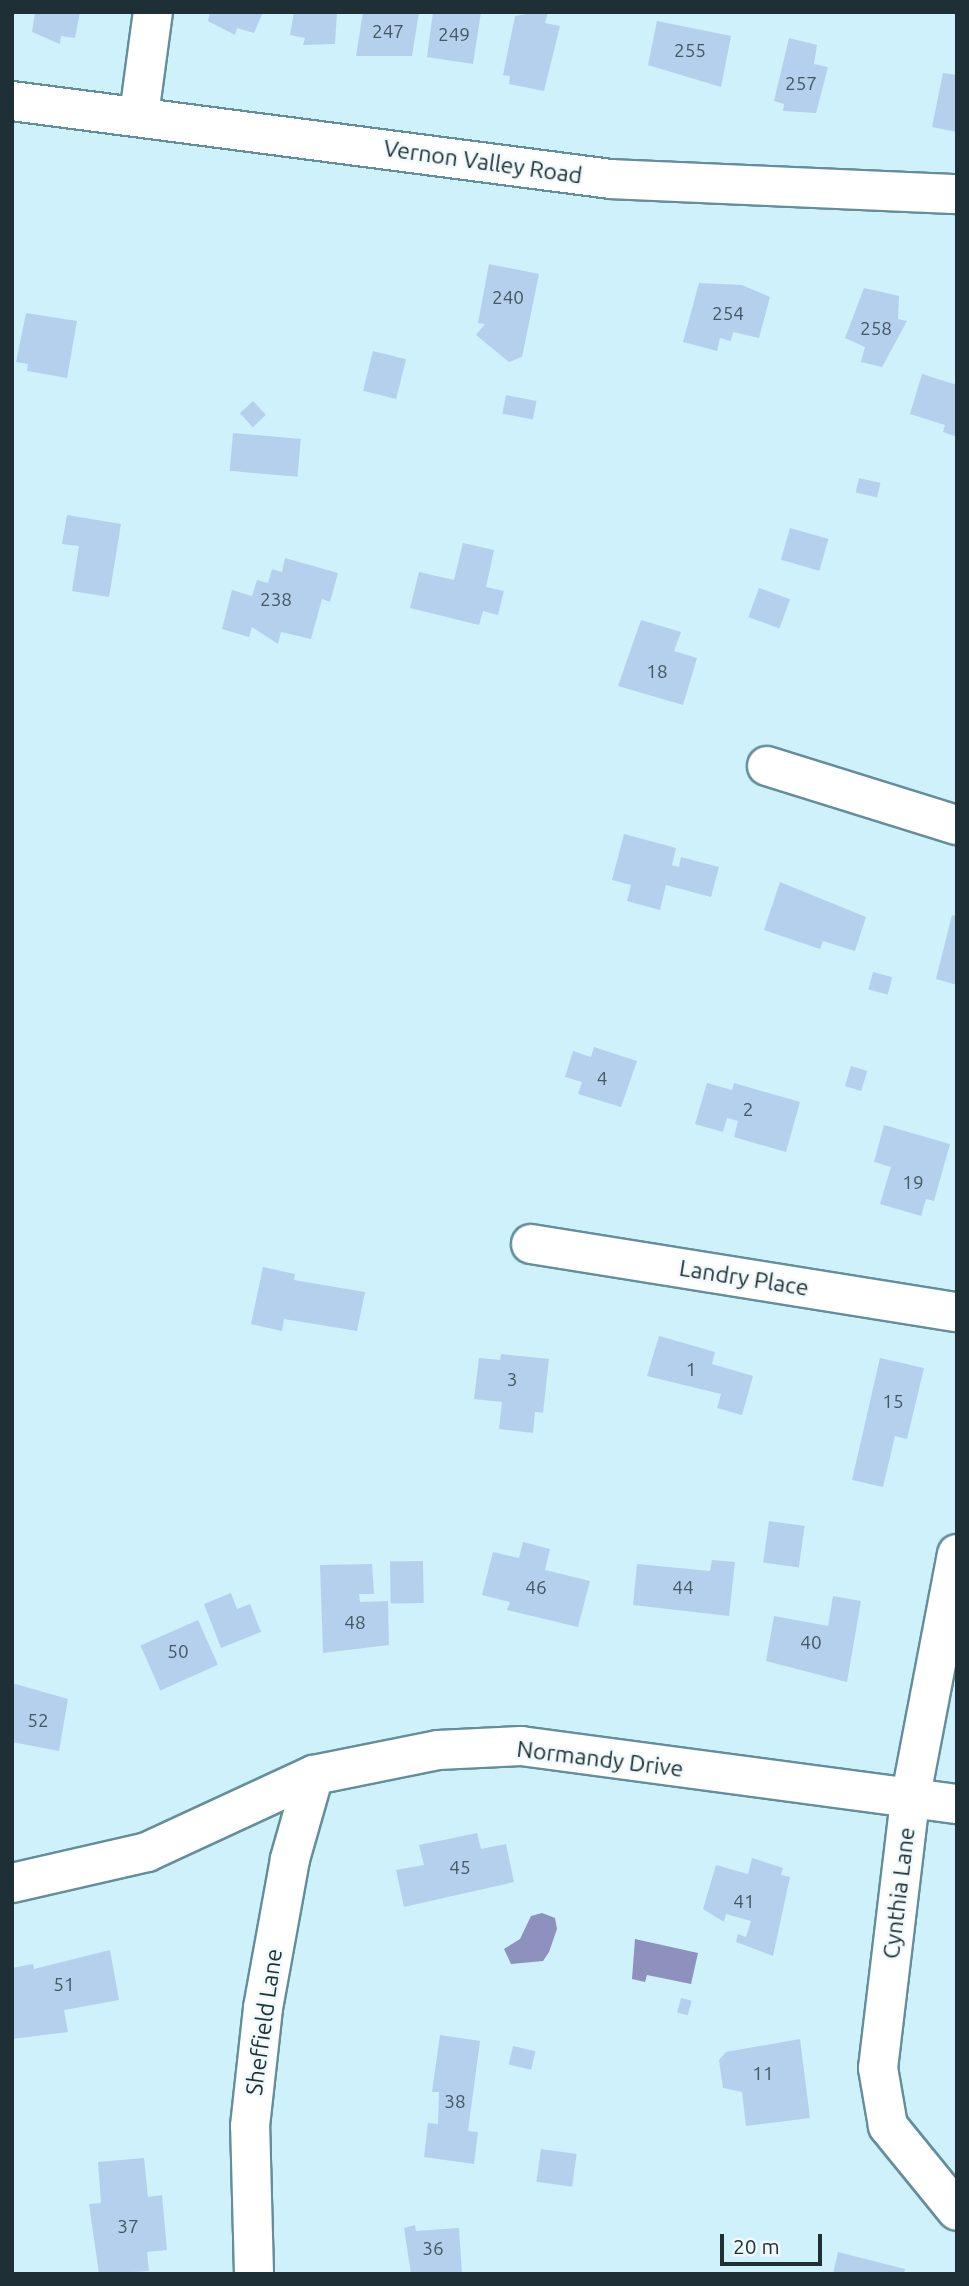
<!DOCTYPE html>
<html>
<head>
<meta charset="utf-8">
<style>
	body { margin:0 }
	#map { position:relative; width:969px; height:2286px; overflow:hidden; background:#cef1fc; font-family:Ubuntu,sans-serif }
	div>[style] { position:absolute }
	.water>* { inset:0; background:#8e90bd }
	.building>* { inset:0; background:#b5d0ed; transform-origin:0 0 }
	.roads { filter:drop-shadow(2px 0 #648e9a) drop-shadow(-2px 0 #648e9a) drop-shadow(0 2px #648e9a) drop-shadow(0 -2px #648e9a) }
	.street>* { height:38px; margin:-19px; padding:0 19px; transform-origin:19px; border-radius:19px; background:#fff }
	.secondary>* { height:38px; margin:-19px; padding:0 19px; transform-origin:19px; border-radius:19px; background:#fff }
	span { translate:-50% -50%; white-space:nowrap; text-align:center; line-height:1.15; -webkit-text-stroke:5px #f0f9fc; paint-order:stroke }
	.number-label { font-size:19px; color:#445863 }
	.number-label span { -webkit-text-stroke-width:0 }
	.street-label { font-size:23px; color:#1e3035 }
	.frame { position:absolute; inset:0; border:14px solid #1e3035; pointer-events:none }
	.scale { position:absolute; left:720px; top:2234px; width:102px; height:32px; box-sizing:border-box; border:4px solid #1e3035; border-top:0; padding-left:9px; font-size:21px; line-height:24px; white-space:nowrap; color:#1e3035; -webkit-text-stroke:5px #f0f9fc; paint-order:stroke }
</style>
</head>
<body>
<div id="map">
	<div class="water">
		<i style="clip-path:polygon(542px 1913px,555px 1918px,557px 1929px,549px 1952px,543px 1961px,511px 1964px,504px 1949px,520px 1939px,531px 1916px)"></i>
		<i style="clip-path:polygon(635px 1939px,698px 1953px,691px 1984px,647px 1975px,645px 1982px,632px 1979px)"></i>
	</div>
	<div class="building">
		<i style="clip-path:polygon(35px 12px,80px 12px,75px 38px,61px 36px,60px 44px,32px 32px)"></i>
		<i style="clip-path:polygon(210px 12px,263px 12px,254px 33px,237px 28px,235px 35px,208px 21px)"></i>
		<i style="clip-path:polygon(294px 12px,337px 12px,335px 44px,303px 45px,305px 38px,290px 35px)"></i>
		<i style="clip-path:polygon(363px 12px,419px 12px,412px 56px,356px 56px)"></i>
		<i style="clip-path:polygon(433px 12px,481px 12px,473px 64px,427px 57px)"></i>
		<i style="clip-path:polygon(538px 12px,548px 12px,545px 23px,560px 26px,544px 91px,509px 84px,510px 76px,503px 75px,515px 16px)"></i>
		<i style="clip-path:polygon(657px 21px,731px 36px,721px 87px,648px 65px)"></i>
		<i style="clip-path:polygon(789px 38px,817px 45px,814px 64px,828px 67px,816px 113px,783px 111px,784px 104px,774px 101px)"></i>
		<i style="clip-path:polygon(943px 73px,957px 75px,957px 132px,932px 127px)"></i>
		<i style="clip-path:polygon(489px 264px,539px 274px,522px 357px,509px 362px,476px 335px,485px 324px,478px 323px)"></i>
		<i style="clip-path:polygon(699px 283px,742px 285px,770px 297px,759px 338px,733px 332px,731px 341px,720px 338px,717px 351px,683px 342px)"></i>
		<i style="clip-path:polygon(864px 288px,899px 296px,898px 319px,907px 321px,882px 367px,861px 362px,865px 347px,845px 338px)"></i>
		<i style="clip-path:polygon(26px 313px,77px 321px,67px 378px,27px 371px,28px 364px,16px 362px)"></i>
		<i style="left:373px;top:351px;width:34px;height:41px;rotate:14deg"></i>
		<i style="clip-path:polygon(922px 374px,957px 385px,957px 437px,943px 432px,945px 425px,910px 414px)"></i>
		<i style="left:506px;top:395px;width:31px;height:19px;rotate:11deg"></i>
		<i style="left:253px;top:401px;width:19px;height:18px;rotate:47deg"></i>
		<i style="left:233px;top:433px;width:68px;height:38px;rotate:5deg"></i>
		<i style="left:859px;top:478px;width:22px;height:15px;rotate:13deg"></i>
		<i style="clip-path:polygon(67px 515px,121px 524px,109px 597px,72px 591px,79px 546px,62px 544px)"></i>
		<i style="left:790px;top:528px;width:40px;height:33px;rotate:16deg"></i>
		<i style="clip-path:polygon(463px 543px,494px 550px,486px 587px,504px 591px,498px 615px,483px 611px,479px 625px,410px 608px,419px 572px,454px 580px)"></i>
		<i style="clip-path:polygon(285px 558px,338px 573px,330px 602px,322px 599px,311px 639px,281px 632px,278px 644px,252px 627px,249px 637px,222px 629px,232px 590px,252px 596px,257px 580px,268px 583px,272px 569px,282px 572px)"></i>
		<i style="left:759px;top:588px;width:33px;height:31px;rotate:20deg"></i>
		<i style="clip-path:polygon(641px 620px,681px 632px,674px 651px,697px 658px,683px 705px,618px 686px)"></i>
		<i style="clip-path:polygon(624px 834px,676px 848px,672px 865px,679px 867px,681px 857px,719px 867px,711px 897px,666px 885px,660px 910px,627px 901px,631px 885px,612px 880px)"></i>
		<i style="clip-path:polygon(780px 882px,866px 917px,855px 951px,823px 941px,820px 949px,764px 930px)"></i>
		<i style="clip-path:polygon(952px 915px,957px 916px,957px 985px,936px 979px)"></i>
		<i style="left:873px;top:972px;width:20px;height:18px;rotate:15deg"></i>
		<i style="clip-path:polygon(594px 1047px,637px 1061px,621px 1107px,578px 1094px,582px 1082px,565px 1077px,573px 1051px,591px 1057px)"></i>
		<i style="left:851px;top:1066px;width:17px;height:21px;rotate:17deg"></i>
		<i style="clip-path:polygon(707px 1083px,732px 1090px,734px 1083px,800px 1102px,786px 1152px,734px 1137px,738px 1121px,727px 1118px,723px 1132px,695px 1124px)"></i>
		<i style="clip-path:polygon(884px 1125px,950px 1144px,934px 1201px,926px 1199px,921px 1216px,880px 1204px,891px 1167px,874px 1162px)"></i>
		<i style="clip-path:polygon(263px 1267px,295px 1274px,294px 1280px,365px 1292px,357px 1331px,284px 1319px,282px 1331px,251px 1324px)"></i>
		<i style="clip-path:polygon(659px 1336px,715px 1352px,712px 1364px,753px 1376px,742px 1415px,717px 1408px,721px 1394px,647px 1376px)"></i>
		<i style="clip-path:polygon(501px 1354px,549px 1359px,543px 1413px,535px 1412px,533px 1433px,499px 1429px,502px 1402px,474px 1399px,479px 1358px,500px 1360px)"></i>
		<i style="clip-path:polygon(880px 1358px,924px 1368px,907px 1439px,895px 1436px,883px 1487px,852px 1480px)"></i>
		<i style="left:769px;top:1521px;width:36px;height:42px;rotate:8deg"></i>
		<i style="clip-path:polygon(523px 1542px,550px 1549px,545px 1570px,590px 1581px,578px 1627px,507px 1610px,510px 1602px,482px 1595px,493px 1552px,519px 1558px)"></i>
		<i style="clip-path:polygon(712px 1560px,735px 1562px,729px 1616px,633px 1605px,637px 1564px,710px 1571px)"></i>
		<i style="left:423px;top:1561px;width:42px;height:33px;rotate:89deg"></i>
		<i style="clip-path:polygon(372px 1564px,374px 1594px,359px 1594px,360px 1602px,388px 1601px,389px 1645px,323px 1653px,320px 1565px)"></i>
		<i style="clip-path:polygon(231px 1593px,237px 1609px,250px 1604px,261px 1632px,221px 1648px,204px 1604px)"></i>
		<i style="clip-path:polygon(833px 1596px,861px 1601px,847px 1682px,766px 1661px,774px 1616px,828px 1626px)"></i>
		<i style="left:198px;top:1620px;width:49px;height:63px;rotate:66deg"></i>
		<i style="clip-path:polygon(12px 1683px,68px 1699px,59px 1751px,12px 1742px)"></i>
		<i style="clip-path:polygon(477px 1833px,481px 1849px,506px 1844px,514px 1882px,404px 1907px,396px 1870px,424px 1865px,419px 1845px)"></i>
		<i style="clip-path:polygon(752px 1858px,783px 1868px,781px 1875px,790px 1877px,773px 1956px,736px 1942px,738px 1934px,746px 1937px,751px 1921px,726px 1914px,724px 1922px,703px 1909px,716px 1865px,748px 1874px)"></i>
		<i style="clip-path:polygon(110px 1950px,119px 2000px,64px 2010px,68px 2032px,12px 2039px,12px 1968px,33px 1964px,34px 1969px)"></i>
		<i style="left:681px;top:1998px;width:11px;height:15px;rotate:15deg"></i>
		<i style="clip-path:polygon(440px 2035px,480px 2041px,468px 2131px,478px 2132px,474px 2164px,424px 2157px,428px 2123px,438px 2124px,439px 2092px,432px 2092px)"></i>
		<i style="clip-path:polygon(800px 2039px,810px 2118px,746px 2126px,742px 2092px,723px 2088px,719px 2060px,726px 2052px)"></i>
		<i style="left:513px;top:2046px;width:23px;height:19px;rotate:13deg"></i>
		<i style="left:541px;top:2149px;width:36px;height:33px;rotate:8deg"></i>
		<i style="clip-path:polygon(144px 2158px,148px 2197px,162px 2195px,167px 2250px,147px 2252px,149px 2271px,99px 2274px,89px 2204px,101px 2203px,98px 2162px)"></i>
		<i style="clip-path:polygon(415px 2225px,416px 2231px,459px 2228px,462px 2274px,411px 2274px,404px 2228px)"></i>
		<i style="clip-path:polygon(838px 2252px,905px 2269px,904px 2274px,833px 2274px)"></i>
	</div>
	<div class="roads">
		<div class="street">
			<i style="left:139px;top:115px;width:104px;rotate:-82.3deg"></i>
			<i style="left:767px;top:766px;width:199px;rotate:17.3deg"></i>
			<i style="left:531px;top:1244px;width:431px;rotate:9.1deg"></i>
			<i style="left:957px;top:1554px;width:250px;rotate:100.8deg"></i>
			<i style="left:910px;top:1800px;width:270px;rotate:96.8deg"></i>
			<i style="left:878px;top:2068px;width:59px;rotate:80.2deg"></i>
			<i style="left:888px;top:2126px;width:109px;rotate:50.9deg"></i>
			<i style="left:12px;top:1883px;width:139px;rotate:-12.9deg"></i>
			<i style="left:147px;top:1852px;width:184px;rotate:-24.8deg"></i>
			<i style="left:314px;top:1775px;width:126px;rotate:-11.4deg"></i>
			<i style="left:438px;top:1750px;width:83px;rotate:-2.8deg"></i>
			<i style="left:521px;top:1746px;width:440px;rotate:7.6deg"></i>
			<i style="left:254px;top:2274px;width:148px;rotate:-91.5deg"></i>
			<i style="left:250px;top:2126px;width:119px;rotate:-83.7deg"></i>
			<i style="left:263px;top:2008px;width:151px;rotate:-79.7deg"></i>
			<i style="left:290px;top:1859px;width:87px;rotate:-74.1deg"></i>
		</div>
		<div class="secondary">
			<i style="left:12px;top:101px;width:604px;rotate:7.42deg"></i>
			<i style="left:611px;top:179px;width:346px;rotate:2.5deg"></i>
		</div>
	</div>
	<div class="number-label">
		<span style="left:388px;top:32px">247</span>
		<span style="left:454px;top:35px">249</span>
		<span style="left:690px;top:51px">255</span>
		<span style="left:801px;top:84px">257</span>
		<span style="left:508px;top:298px">240</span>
		<span style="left:728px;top:314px">254</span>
		<span style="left:876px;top:329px">258</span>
		<span style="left:276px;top:600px">238</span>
		<span style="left:657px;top:672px">18</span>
		<span style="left:602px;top:1079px">4</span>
		<span style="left:748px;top:1110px">2</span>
		<span style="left:913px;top:1183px">19</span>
		<span style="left:691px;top:1370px">1</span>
		<span style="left:512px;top:1380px">3</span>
		<span style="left:893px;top:1402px">15</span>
		<span style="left:536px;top:1588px">46</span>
		<span style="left:683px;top:1588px">44</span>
		<span style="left:355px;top:1623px">48</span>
		<span style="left:811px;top:1643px">40</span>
		<span style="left:178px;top:1652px">50</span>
		<span style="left:38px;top:1721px">52</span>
		<span style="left:460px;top:1868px">45</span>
		<span style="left:744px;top:1902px">41</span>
		<span style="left:64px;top:1985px">51</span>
		<span style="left:763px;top:2074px">11</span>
		<span style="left:455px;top:2102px">38</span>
		<span style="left:128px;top:2227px">37</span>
		<span style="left:433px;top:2249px">36</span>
	</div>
	<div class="street-label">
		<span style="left:483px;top:162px;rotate:8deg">Vernon Valley Road</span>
		<span style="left:744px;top:1278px;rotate:9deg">Landry Place</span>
		<span style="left:600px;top:1759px;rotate:7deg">Normandy Drive</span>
		<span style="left:899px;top:1893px;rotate:-83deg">Cynthia Lane</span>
		<span style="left:264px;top:2022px;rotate:-82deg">Sheffield Lane</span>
	</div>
	<div class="frame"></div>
	<div class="scale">20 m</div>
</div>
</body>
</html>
